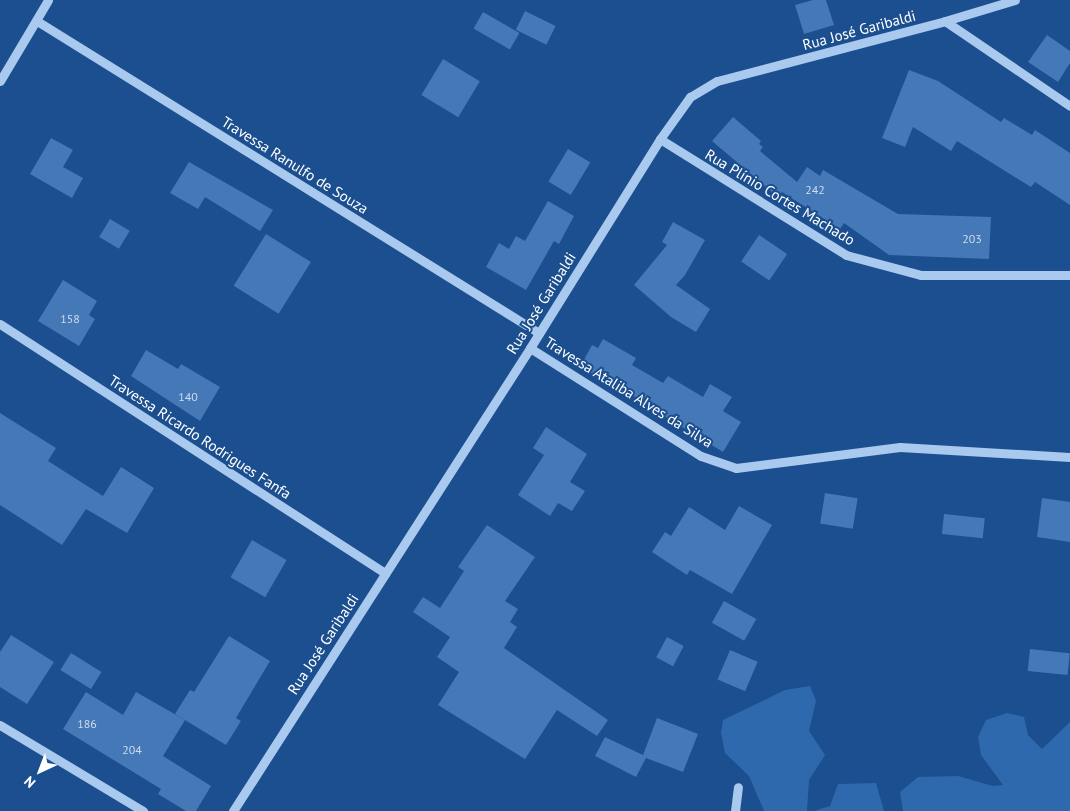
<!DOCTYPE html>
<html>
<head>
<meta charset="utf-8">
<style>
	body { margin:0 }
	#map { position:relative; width:1070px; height:811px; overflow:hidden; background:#1b4f8f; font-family:"PT Sans",sans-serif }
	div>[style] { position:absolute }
	.green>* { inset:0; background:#2e69ad }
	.building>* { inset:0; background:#4478b7; transform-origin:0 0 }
	.minor>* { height:9px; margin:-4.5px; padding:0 4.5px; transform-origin:4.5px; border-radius:4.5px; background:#a9c9ee }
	span { translate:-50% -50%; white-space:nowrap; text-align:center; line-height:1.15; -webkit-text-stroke:4px #1b4f8f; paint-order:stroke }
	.number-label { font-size:12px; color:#d0dded }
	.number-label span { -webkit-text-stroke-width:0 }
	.street-label { font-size:15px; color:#fff }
	.north { position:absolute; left:15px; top:746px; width:50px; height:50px; -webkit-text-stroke:4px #1b4f8f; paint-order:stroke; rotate:223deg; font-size:14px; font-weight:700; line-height:20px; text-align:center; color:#fff }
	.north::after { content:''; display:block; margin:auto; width:18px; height:22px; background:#fff; clip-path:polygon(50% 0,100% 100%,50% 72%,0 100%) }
</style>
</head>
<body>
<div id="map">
	<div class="green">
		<i style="clip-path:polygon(810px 686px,816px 701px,809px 731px,825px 755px,809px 780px,807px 811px,764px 811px,749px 776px,725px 753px,721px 733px,723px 720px,785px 690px)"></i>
		<i style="clip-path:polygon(1007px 713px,1024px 717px,1028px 735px,1042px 749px,1070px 722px,1070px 811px,903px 811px,900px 792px,918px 777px,958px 776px,993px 786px,1003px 785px,981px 755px,978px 737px,986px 720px)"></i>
		<i style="clip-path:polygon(876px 783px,884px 811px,814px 811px,830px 806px,838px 784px)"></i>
	</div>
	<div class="building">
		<i style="clip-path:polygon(813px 0,826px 0,834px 25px,804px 34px,795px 5px)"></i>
		<i style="left:525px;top:11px;width:34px;height:21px;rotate:26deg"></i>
		<i style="left:483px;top:12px;width:42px;height:19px;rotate:30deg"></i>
		<i style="clip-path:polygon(1047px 35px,1070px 51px,1070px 63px,1058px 82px,1028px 62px)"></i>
		<i style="left:443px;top:59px;width:43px;height:42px;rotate:31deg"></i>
		<i style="clip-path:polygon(909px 70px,938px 81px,1001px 122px,1004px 118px,1032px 135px,1035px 130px,1070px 153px,1070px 205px,1035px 182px,1031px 187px,957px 141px,951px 151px,913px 127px,905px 147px,882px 138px)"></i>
		<i style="clip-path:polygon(733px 117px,761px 141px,759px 144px,763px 147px,760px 151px,797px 182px,807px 167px,820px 176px,823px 170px,898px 214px,991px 217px,989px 259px,889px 255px,844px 223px,840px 229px,782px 192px,778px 197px,712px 141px)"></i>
		<i style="clip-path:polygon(51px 138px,73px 150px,63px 167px,83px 178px,72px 198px,30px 174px)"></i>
		<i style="left:568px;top:149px;width:26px;height:38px;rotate:31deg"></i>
		<i style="clip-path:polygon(189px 162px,273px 210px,260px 231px,205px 197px,198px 209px,170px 193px)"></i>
		<i style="clip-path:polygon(548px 201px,574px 216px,559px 244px,554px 241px,526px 290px,486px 267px,499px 243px,509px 249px,516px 236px,525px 241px)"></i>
		<i style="left:110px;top:219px;width:23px;height:21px;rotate:31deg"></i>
		<i style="clip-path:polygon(673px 222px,705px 240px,685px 275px,676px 285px,710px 309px,696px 332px,671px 317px,634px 285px,667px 245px,662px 242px)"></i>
		<i style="left:266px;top:234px;width:53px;height:61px;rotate:32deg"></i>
		<i style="left:759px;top:235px;width:34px;height:32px;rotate:34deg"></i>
		<i style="clip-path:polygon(63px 280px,97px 301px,89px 315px,95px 319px,79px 346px,38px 321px)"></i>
		<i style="clip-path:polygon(603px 339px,636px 358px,632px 365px,663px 383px,668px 376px,703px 397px,710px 384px,732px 397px,723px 411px,741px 422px,723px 452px,649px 407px,650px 405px,580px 367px,592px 345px,598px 348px)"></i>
		<i style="clip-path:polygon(146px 350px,178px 369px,181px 364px,220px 387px,200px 421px,131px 376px)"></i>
		<i style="clip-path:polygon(0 413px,56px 448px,48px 461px,103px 496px,121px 467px,154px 488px,127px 533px,86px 509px,62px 545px,0 505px)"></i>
		<i style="clip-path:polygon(546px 427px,587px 454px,570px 482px,585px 491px,572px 511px,558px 503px,550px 516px,518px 495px,544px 455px,533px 448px)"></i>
		<i style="left:825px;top:493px;width:33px;height:31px;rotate:9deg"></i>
		<i style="clip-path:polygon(1042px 498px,1070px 502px,1070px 542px,1037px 537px)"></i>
		<i style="clip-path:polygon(739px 506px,772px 525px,732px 594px,690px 570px,687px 575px,652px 552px,665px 532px,671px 536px,689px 507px,725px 530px)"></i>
		<i style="left:944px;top:514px;width:41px;height:20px;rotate:6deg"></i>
		<i style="clip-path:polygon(487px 525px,535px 557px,505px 601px,518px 609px,510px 622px,517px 627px,504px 648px,608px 720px,597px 736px,557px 710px,525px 759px,438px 705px,459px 672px,437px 657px,450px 637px,413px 612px,423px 597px,440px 608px,464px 571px,458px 567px)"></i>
		<i style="left:252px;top:540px;width:40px;height:43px;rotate:30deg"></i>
		<i style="left:724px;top:601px;width:37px;height:25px;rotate:29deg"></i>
		<i style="clip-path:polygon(11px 635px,54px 662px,27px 704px,0 687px,0 652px)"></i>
		<i style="clip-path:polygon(229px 636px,270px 661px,236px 718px,241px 721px,226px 745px,175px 714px,190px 690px,194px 692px)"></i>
		<i style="left:667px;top:637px;width:19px;height:23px;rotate:28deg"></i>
		<i style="left:1030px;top:649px;width:40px;height:22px;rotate:6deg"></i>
		<i style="left:730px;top:650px;width:30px;height:32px;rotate:23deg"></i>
		<i style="left:71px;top:653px;width:36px;height:20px;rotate:32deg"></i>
		<i style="clip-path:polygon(86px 692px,123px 715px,136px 692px,185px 720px,163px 756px,211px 786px,196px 811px,186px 811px,158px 794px,161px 789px,63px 729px)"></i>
		<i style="clip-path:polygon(657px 718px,698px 734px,683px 772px,646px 758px,636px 777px,595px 756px,605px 737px,643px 755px)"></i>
	</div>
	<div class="minor">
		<i style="left:37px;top:21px;width:591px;rotate:31.86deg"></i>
		<i style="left:945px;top:21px;width:151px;rotate:34.2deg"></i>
		<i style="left:0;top:81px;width:94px;rotate:-59.3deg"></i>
		<i style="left:660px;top:139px;width:219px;rotate:31.9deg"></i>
		<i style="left:846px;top:255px;width:78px;rotate:14.9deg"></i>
		<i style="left:921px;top:275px;width:149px"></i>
		<i style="left:0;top:324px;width:459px;rotate:32.9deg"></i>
		<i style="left:530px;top:348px;width:202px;rotate:32.3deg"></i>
		<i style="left:701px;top:456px;width:37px;rotate:19deg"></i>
		<i style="left:736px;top:468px;width:165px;rotate:-7.3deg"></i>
		<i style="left:900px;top:447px;width:170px;rotate:3.4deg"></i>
		<i style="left:0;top:725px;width:167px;rotate:31deg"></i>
		<i style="left:233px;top:811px;width:550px;rotate:-57.32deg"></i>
		<i style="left:530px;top:348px;width:246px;rotate:-58.1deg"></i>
		<i style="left:660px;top:139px;width:52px;rotate:-54.5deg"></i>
		<i style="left:690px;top:97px;width:31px;rotate:-31deg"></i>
		<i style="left:717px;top:81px;width:236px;rotate:-14.7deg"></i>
		<i style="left:945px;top:21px;width:73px;rotate:-16.7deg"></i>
		<i style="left:735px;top:811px;width:24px;rotate:-83deg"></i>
	</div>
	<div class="number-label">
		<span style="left:815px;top:190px">242</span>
		<span style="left:972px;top:239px">203</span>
		<span style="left:70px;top:319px">158</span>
		<span style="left:188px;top:397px">140</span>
		<span style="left:87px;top:724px">186</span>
		<span style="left:132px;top:750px">204</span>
	</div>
	<div class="street-label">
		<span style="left:859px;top:30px;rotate:-15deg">Rua José Garibaldi</span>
		<span style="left:295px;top:165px;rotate:32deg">Travessa Ranulfo de Souza</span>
		<span style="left:780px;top:197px;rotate:31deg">Rua Plínio Cortes Machado</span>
		<span style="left:541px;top:303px;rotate:-58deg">Rua José Garibaldi</span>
		<span style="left:629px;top:392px;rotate:32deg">Travessa Ataliba Alves da Silva</span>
		<span style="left:200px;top:437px;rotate:33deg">Travessa Ricardo Rodrigues Fanfa</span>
		<span style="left:323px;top:644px;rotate:-57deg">Rua José Garibaldi</span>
	</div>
	<div class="north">N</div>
</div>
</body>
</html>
